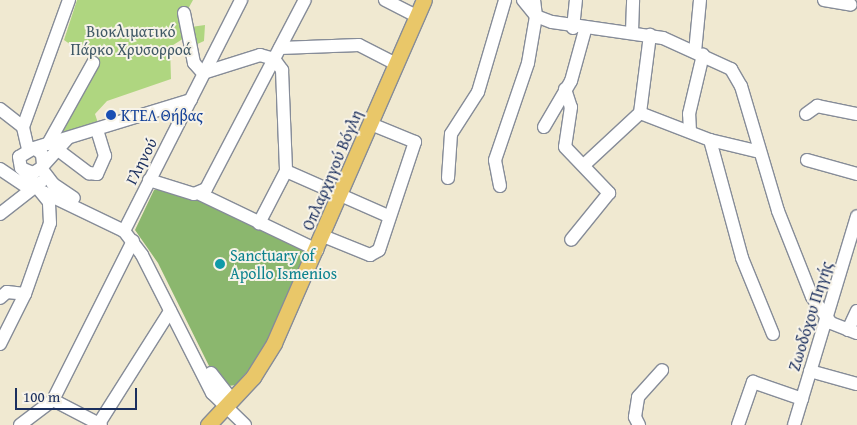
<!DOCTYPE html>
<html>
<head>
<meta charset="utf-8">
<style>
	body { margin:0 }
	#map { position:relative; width:857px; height:425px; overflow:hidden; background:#f0e9d1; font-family:"Gentium Book Plus",serif }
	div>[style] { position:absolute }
	.green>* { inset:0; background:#afd680 }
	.forest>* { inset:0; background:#8bb76e }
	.roads { filter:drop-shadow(1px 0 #868c98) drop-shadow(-1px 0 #868c98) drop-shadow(0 1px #868c98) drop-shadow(0 -1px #868c98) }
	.minor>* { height:12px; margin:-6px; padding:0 6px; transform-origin:6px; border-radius:6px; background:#fff }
	.major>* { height:15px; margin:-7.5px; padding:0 7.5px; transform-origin:7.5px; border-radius:7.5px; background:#e9c769 }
	.dots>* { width:14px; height:14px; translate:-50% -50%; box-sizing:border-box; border:2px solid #f7f3e8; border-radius:50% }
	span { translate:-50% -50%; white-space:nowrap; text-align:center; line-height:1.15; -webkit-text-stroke:4px #f7f3e8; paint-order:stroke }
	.park-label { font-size:16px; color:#405966 }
	.transit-label { font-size:16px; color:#164399 }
	.left { translate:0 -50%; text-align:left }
	.street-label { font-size:16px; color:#1b2f5e }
	.culture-label { font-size:16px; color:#0d838f }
	.scale { position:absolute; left:15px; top:388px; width:122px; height:22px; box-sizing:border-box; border:2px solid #1b2f5e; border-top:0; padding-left:6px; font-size:15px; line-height:18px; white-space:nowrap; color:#1b2f5e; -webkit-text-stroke:4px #f7f3e8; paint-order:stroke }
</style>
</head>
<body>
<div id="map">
	<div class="green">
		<i style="clip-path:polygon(77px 0,193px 0,188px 9px,191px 27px,205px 25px,204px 41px,191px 47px,189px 35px,170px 47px,171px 79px,107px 101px,95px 114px,98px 123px,55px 136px,97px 63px,64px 40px)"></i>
	</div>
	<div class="forest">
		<i style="clip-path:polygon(161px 189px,198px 199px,298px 245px,304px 252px,305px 259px,264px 351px,236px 385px,228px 386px,213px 374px,158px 263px,135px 230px,154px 190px)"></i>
	</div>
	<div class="roads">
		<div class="minor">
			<i style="left:385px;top:0;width:36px;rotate:27deg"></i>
			<i style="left:523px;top:0;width:21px;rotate:51deg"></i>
			<i style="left:536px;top:16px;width:17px;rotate:21deg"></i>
			<i style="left:552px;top:22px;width:112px;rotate:8.2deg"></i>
			<i style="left:663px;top:38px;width:75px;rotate:24.5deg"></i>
			<i style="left:731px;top:69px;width:20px;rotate:60deg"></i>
			<i style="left:741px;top:86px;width:130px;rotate:73.5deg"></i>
			<i style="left:778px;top:211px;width:92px;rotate:68.4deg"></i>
			<i style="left:812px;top:297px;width:32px;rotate:54deg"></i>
			<i style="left:831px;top:323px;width:28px;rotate:21deg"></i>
			<i style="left:824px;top:0;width:27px;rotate:10deg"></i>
			<i style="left:184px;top:13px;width:51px;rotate:78.7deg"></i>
			<i style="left:194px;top:63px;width:13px;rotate:48deg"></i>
			<i style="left:573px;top:28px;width:28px;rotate:-84deg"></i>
			<i style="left:632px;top:32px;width:32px;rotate:-88deg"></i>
			<i style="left:280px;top:48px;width:79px;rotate:-2.2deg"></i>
			<i style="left:359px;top:45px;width:42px;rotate:27.2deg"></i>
			<i style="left:695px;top:52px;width:52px;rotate:-84.5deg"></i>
			<i style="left:203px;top:73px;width:60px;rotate:-17.5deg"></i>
			<i style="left:260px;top:55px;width:15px;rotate:16deg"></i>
			<i style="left:274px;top:59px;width:14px;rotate:54deg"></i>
			<i style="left:282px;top:70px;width:101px;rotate:87.7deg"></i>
			<i style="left:286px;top:171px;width:59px;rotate:117.4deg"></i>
			<i style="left:565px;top:89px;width:19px;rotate:72deg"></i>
			<i style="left:571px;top:107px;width:40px;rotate:98.5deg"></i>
			<i style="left:565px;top:147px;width:64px;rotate:46.3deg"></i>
			<i style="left:609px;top:193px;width:60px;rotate:129deg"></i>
			<i style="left:0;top:109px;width:29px;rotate:38deg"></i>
			<i style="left:640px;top:113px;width:79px;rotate:-82.7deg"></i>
			<i style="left:806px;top:114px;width:14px;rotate:-36deg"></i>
			<i style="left:817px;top:106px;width:41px;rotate:11.3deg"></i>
			<i style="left:544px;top:127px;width:53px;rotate:-59.6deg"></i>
			<i style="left:571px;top:81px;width:53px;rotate:-74.6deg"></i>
			<i style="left:690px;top:131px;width:17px;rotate:-93deg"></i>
			<i style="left:689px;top:114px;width:61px;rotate:-76.7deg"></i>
			<i style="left:710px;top:140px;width:122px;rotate:74.8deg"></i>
			<i style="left:742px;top:258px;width:82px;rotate:67.8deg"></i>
			<i style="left:48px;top:144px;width:93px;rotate:-60.9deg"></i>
			<i style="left:34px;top:148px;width:164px;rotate:-17deg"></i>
			<i style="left:28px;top:149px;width:23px;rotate:-103deg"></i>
			<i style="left:23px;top:127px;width:135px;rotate:-70.1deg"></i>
			<i style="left:58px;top:150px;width:39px;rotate:37deg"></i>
			<i style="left:89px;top:173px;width:8px;rotate:7deg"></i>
			<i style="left:97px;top:174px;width:20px;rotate:-66deg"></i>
			<i style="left:105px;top:156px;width:27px;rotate:-107deg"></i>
			<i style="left:807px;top:160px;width:52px;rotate:15.6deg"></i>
			<i style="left:43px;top:164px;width:10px;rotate:-96deg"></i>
			<i style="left:42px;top:154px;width:10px;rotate:-143deg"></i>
			<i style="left:34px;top:148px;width:17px;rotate:149deg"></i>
			<i style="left:19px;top:157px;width:11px;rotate:80deg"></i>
			<i style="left:21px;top:168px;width:13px;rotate:23deg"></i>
			<i style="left:33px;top:173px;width:9px;rotate:-32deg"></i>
			<i style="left:41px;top:168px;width:39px;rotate:-48deg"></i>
			<i style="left:584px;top:165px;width:76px;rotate:-42.9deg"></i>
			<i style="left:640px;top:113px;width:75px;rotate:21.1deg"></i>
			<i style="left:710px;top:140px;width:51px;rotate:13.5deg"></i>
			<i style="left:41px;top:168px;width:20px;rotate:53deg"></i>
			<i style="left:53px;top:184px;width:25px;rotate:34deg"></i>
			<i style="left:0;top:169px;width:36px;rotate:34deg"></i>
			<i style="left:286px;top:171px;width:111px;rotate:23.8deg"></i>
			<i style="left:448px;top:178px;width:44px;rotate:-86.1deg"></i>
			<i style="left:451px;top:134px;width:50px;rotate:-57.3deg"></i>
			<i style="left:478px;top:92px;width:96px;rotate:-73.6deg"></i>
			<i style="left:149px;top:180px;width:47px;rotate:17.3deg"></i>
			<i style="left:194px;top:194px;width:13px;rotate:-23deg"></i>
			<i style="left:206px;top:189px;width:213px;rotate:-62.4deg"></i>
			<i style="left:500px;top:186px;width:26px;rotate:-101deg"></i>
			<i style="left:495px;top:160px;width:102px;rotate:-71.2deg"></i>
			<i style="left:528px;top:63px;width:48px;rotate:-80.3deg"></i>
			<i style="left:536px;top:16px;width:16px;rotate:-97deg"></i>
			<i style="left:43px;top:192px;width:90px;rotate:25.7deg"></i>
			<i style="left:124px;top:231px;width:30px;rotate:53deg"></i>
			<i style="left:142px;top:255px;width:155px;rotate:63.1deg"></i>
			<i style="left:212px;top:393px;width:46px;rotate:44.1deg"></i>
			<i style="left:200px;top:194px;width:130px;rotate:25.6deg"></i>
			<i style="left:0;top:214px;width:52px;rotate:-38deg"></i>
			<i style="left:124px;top:231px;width:259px;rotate:-63.1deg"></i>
			<i style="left:323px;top:236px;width:51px;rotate:22deg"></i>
			<i style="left:370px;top:255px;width:10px;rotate:-29deg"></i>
			<i style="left:379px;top:250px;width:114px;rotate:-71.6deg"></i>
			<i style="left:415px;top:142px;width:48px;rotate:-157.8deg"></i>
			<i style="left:0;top:298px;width:9px;rotate:-41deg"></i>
			<i style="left:7px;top:292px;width:18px;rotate:6deg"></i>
			<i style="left:848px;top:330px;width:21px;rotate:-65deg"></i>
			<i style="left:0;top:344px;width:56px;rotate:-63.4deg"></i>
			<i style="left:25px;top:294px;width:75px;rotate:-70.6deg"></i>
			<i style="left:50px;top:223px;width:21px;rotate:-93deg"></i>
			<i style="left:49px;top:202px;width:40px;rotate:-129deg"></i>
			<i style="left:810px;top:371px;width:49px;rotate:15.5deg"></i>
			<i style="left:211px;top:373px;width:34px;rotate:52deg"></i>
			<i style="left:53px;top:400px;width:54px;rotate:27.5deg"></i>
			<i style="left:20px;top:425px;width:41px;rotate:-37.1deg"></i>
			<i style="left:53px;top:400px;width:178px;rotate:-63.3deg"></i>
			<i style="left:98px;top:425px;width:135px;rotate:-57.7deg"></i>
			<i style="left:639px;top:425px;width:9px;rotate:-117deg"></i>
			<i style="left:635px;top:417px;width:20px;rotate:-81deg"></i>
			<i style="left:638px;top:397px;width:36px;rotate:-48deg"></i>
			<i style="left:738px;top:425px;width:46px;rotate:-70.8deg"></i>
			<i style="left:753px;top:382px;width:52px;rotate:19.1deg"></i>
			<i style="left:794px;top:425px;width:218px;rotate:-73.2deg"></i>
		</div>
		<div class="major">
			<i style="left:208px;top:425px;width:66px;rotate:-46.8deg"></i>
			<i style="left:253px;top:377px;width:40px;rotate:-58deg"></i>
			<i style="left:274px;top:343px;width:374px;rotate:-66.4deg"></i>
		</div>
	</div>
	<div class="dots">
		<i style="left:111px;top:115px;background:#1a4fb4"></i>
		<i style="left:220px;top:264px;background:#0f9aa8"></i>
	</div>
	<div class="park-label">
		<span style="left:131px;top:40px">Βιοκλιματικό<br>Πάρκο Χρυσορροά</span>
	</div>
	<div class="transit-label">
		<span class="left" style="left:121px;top:115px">ΚΤΕΛ Θήβας</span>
	</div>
	<div class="street-label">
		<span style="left:141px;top:161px;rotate:-63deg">Γληνού</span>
		<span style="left:332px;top:170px;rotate:-67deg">Οπλαρχηγού Βόγλη</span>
		<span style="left:810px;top:316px;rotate:-73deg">Ζωοδόχου Πηγής</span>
	</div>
	<div class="culture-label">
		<span class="left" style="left:230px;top:264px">Sanctuary of<br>Apollo Ismenios</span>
	</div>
	<div class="scale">100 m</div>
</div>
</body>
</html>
